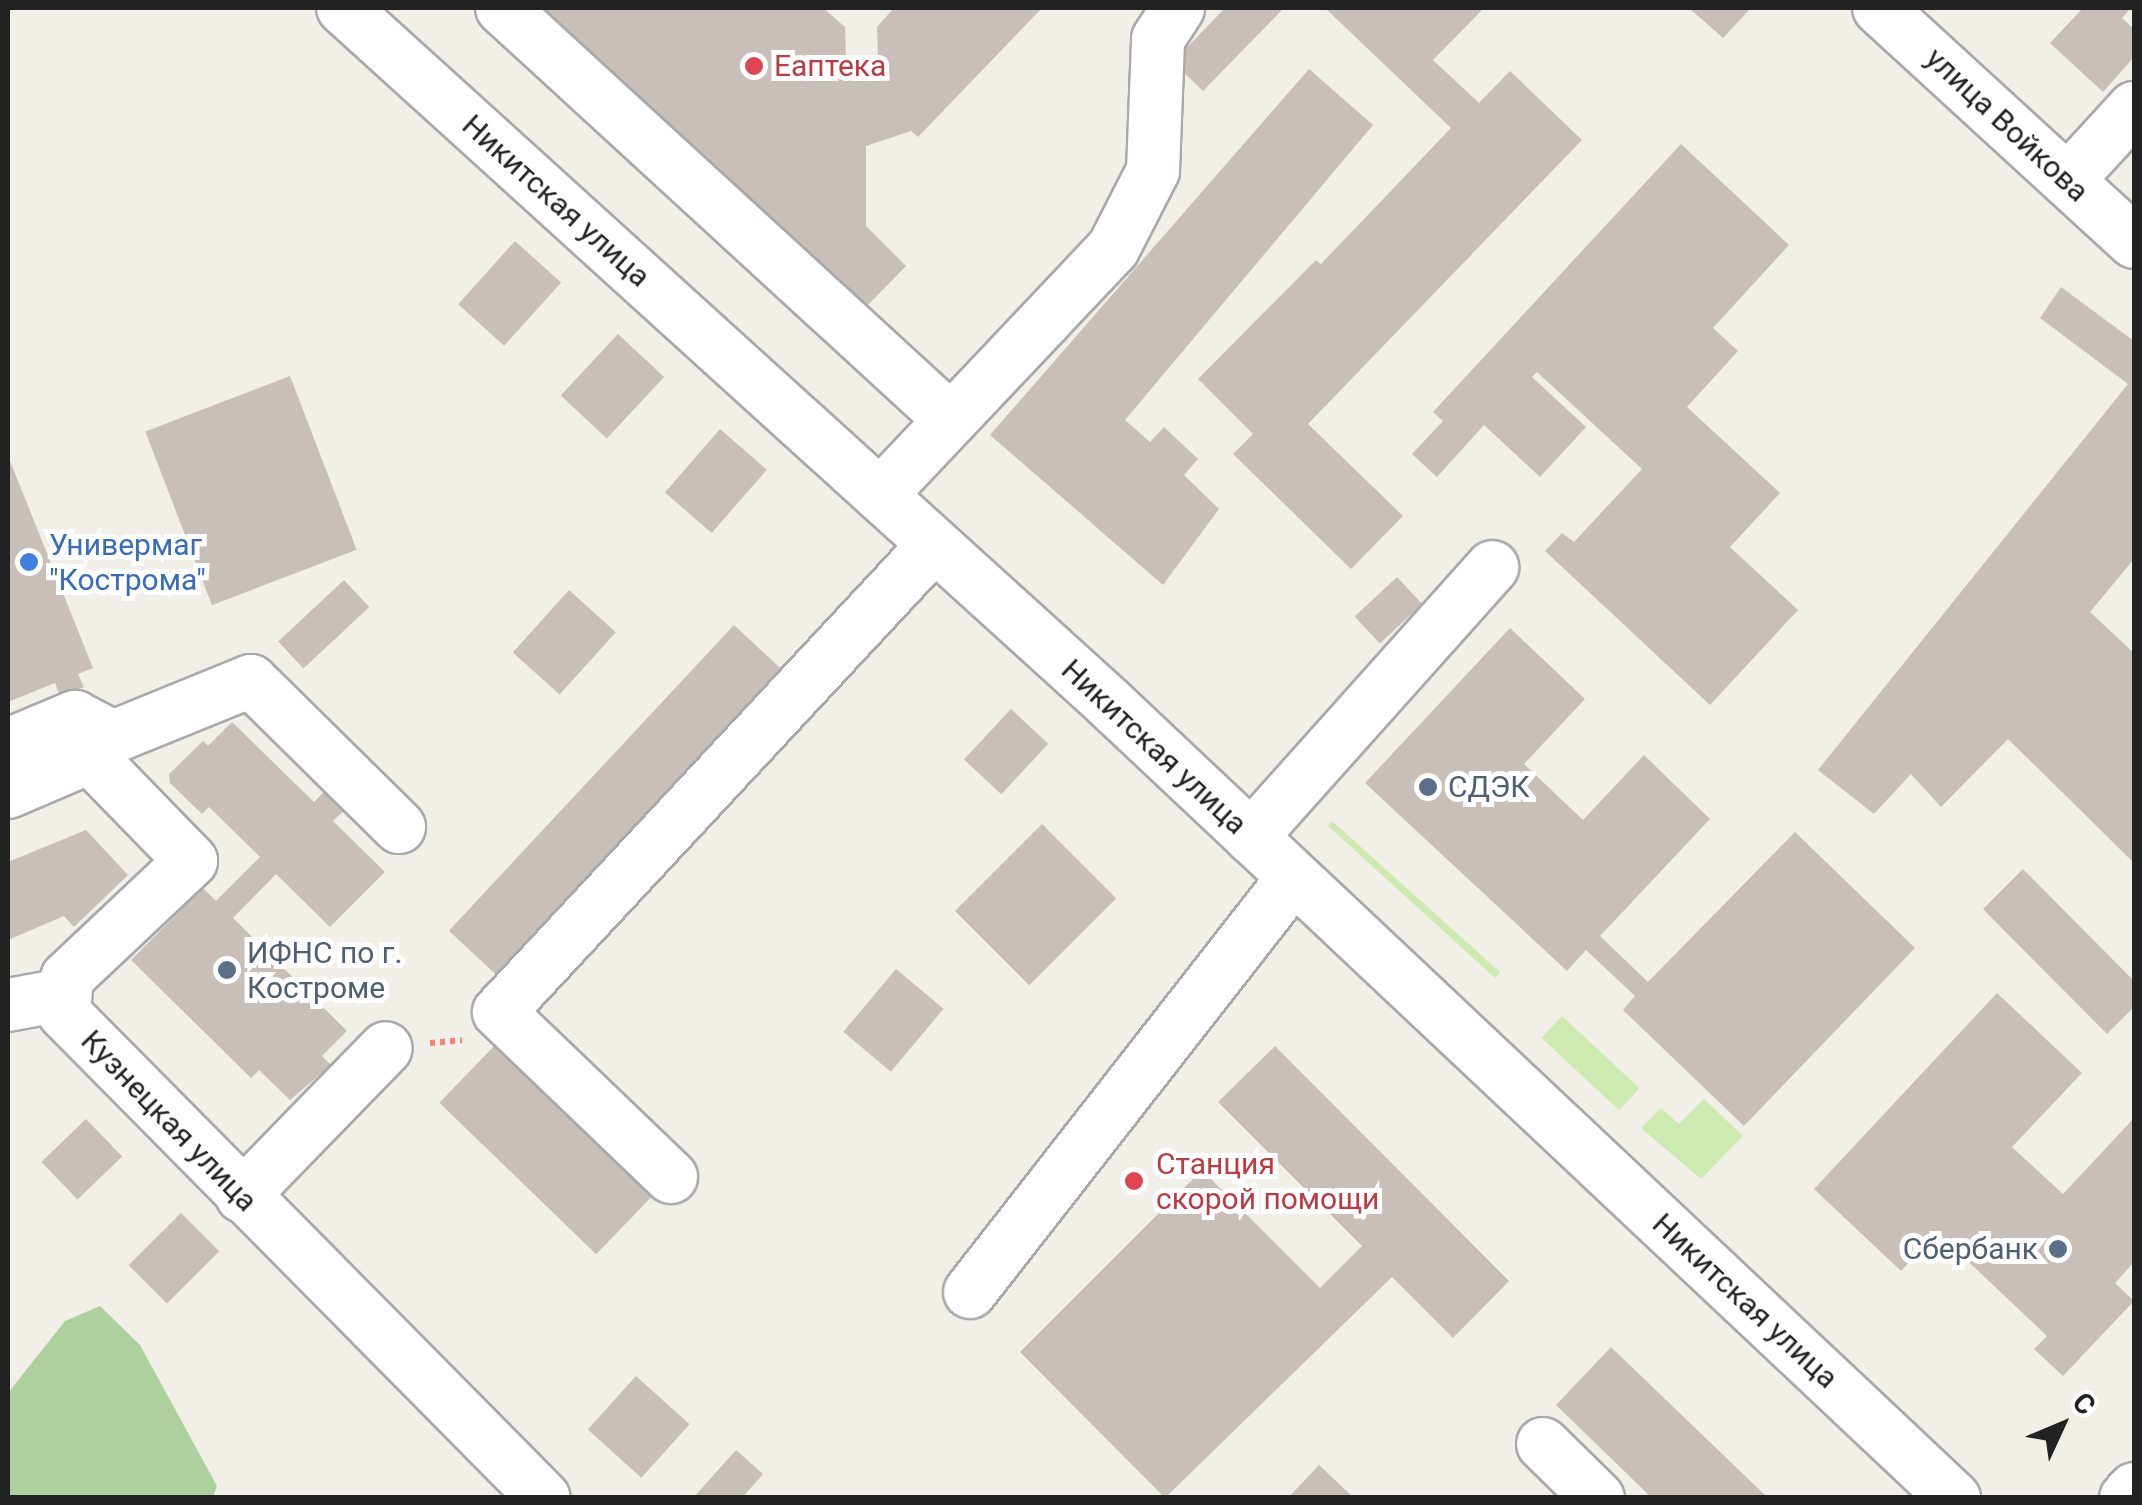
<!DOCTYPE html>
<html>
<head>
<meta charset="utf-8">
<style>
	body { margin:0 }
	#map { position:relative; width:2142px; height:1505px; overflow:hidden; background:#f2efe9; font-family:Roboto,sans-serif }
	div>[style] { position:absolute }
	.grass>* { inset:0; background:#cdebb0; transform-origin:0 0 }
	.forest>* { inset:0; background:#add19e }
	.building>* { inset:0; background:#c7bfb8; transform-origin:0 0 }
	.path>* { height:6px; margin-top:-3px; transform-origin:0; background:repeating-linear-gradient(90deg,#fa8072 0 5px,transparent 0 10px) }
	.roads { filter:drop-shadow(2px 0 #a9a9a9) drop-shadow(-2px 0 #a9a9a9) drop-shadow(0 2px #a9a9a9) drop-shadow(0 -2px #a9a9a9) }
	.minor>* { height:52px; margin:-26px; padding:0 26px; transform-origin:26px; border-radius:26px; background:#fff }
	.dots>* { width:28px; height:28px; translate:-50% -50%; box-sizing:border-box; border:5px solid #fff; border-radius:50% }
	span { translate:-50% -50%; white-space:nowrap; text-align:center; line-height:1.15; -webkit-text-stroke:10px #fff; paint-order:stroke }
	.health-label { font-size:30px; color:#be3a42 }
	.left { translate:0 -50%; text-align:left }
	.street-label { font-size:30px; color:#222 }
	.shop-label { font-size:30px; color:#366cbe }
	.service-label { font-size:30px; color:#4e5e75 }
	.right { translate:-100% -50%; text-align:right }
	.frame { position:absolute; inset:0; border:10px solid #222; pointer-events:none }
	.north { position:absolute; left:2012px; top:1375px; width:100px; height:100px; -webkit-text-stroke:8px #fff; paint-order:stroke; rotate:46deg; font-size:28px; font-weight:700; line-height:40px; text-align:center; color:#222 }
	.north::after { content:''; display:block; margin:auto; width:35px; height:45px; background:#222; clip-path:polygon(50% 0,100% 100%,50% 72%,0 100%) }
</style>
</head>
<body>
<div id="map">
	<div class="grass">
		<i style="clip-path:polygon(1332px 821px,1500px 972px,1495px 978px,1328px 826px)"></i>
		<i style="left:1562px;top:1016px;width:106px;height:30px;rotate:43deg"></i>
		<i style="clip-path:polygon(1704px 1099px,1743px 1136px,1701px 1179px,1641px 1128px,1661px 1108px,1679px 1124px)"></i>
	</div>
	<div class="forest">
		<i style="clip-path:polygon(100px 1306px,140px 1345px,217px 1486px,213px 1497px,8px 1497px,8px 1393px,65px 1321px)"></i>
	</div>
	<div class="building">
		<i style="clip-path:polygon(528px 8px,823px 8px,845px 27px,846px 59px,878px 59px,877px 27px,894px 8px,1042px 8px,918px 137px,911px 131px,866px 146px,866px 226px,906px 266px,864px 309px)"></i>
		<i style="clip-path:polygon(1225px 8px,1284px 8px,1203px 91px,1173px 62px)"></i>
		<i style="clip-path:polygon(1325px 8px,1484px 8px,1433px 60px,1479px 103px,1510px 71px,1582px 140px,1308px 424px,1403px 516px,1351px 569px,1233px 454px,1253px 434px,1198px 379px,1316px 260px,1321px 264px,1451px 128px)"></i>
		<i style="clip-path:polygon(1689px 8px,1751px 8px,1723px 38px)"></i>
		<i style="clip-path:polygon(2083px 8px,2131px 8px,2122px 18px,2134px 29px,2134px 57px,2103px 92px,2050px 43px)"></i>
		<i style="clip-path:polygon(1309px 69px,1373px 125px,1125px 420px,1150px 442px,1164px 427px,1198px 459px,1184px 475px,1219px 509px,1163px 585px,990px 435px)"></i>
		<i style="clip-path:polygon(1681px 144px,1789px 245px,1713px 328px,1738px 351px,1687px 407px,1780px 493px,1730px 547px,1798px 610px,1710px 705px,1545px 551px,1562px 533px,1574px 542px,1642px 469px,1537px 372px,1532px 377px,1586px 427px,1540px 477px,1484px 425px,1437px 477px,1412px 454px,1443px 421px,1433px 412px)"></i>
		<i style="left:515px;top:241px;width:62px;height:85px;rotate:42deg"></i>
		<i style="clip-path:polygon(2061px 287px,2134px 341px,2134px 559px,2090px 612px,2134px 653px,2134px 863px,2008px 739px,1941px 807px,1911px 774px,1874px 814px,1818px 770px,2128px 384px,2040px 318px)"></i>
		<i style="left:618px;top:334px;width:63px;height:84px;rotate:43deg"></i>
		<i style="left:290px;top:376px;width:186px;height:155px;rotate:69deg"></i>
		<i style="left:720px;top:429px;width:62px;height:84px;rotate:41deg"></i>
		<i style="clip-path:polygon(8px 456px,93px 668px,78px 674px,84px 687px,60px 696px,55px 683px,8px 702px)"></i>
		<i style="left:1397px;top:577px;width:37px;height:58px;rotate:47deg"></i>
		<i style="left:344px;top:580px;width:37px;height:90px;rotate:47deg"></i>
		<i style="left:569px;top:590px;width:63px;height:84px;rotate:42deg"></i>
		<i style="left:734px;top:625px;width:81px;height:418px;rotate:43deg"></i>
		<i style="clip-path:polygon(1510px 628px,1585px 699px,1524px 764px,1583px 820px,1644px 755px,1710px 819px,1600px 936px,1648px 982px,1795px 832px,1915px 948px,1744px 1126px,1623px 1010px,1635px 996px,1586px 950px,1567px 971px,1365px 783px)"></i>
		<i style="left:1011px;top:709px;width:51px;height:69px;rotate:43deg"></i>
		<i style="clip-path:polygon(232px 722px,314px 802px,330px 786px,350px 805px,333px 821px,385px 872px,330px 927px,276px 874px,233px 918px,347px 1031px,322px 1056px,331px 1065px,290px 1100px,259px 1070px,251px 1078px,131px 960px,203px 888px,216px 901px,260px 857px,209px 807px,202px 814px,170px 783px,169px 774px,203px 741px,208px 746px)"></i>
		<i style="left:1042px;top:824px;width:105px;height:123px;rotate:45deg"></i>
		<i style="clip-path:polygon(86px 830px,128px 875px,74px 927px,64px 916px,8px 940px,8px 862px)"></i>
		<i style="clip-path:polygon(2023px 869px,2134px 981px,2134px 1007px,2107px 1034px,1983px 909px)"></i>
		<i style="left:896px;top:969px;width:62px;height:82px;rotate:40deg"></i>
		<i style="clip-path:polygon(1997px 993px,2082px 1073px,2012px 1147px,2063px 1194px,2134px 1118px,2134px 1262px,2115px 1283px,2134px 1301px,2063px 1376px,2034px 1349px,2047px 1336px,1937px 1232px,1901px 1271px,1814px 1189px)"></i>
		<i style="left:497px;top:1043px;width:218px;height:83px;rotate:44deg"></i>
		<i style="clip-path:polygon(1275px 1046px,1509px 1281px,1453px 1338px,1392px 1277px,1165px 1498px,1020px 1352px,1202px 1170px,1320px 1288px,1362px 1246px,1218px 1102px)"></i>
		<i style="left:86px;top:1119px;width:52px;height:62px;rotate:46deg"></i>
		<i style="left:181px;top:1213px;width:54px;height:74px;rotate:45deg"></i>
		<i style="clip-path:polygon(1611px 1347px,1768px 1498px,1652px 1498px,1556px 1405px)"></i>
		<i style="left:636px;top:1376px;width:72px;height:72px;rotate:42deg"></i>
		<i style="clip-path:polygon(736px 1450px,763px 1474px,742px 1498px,693px 1498px)"></i>
		<i style="clip-path:polygon(1319px 1465px,1354px 1498px,1288px 1498px)"></i>
	</div>
	<div class="path">
		<i style="left:430px;top:1043px;width:32px;rotate:-5deg"></i>
	</div>
	<div class="roads">
		<div class="minor">
			<i style="left:343px;top:8px;width:1033px;rotate:42.21deg"></i>
			<i style="left:1108px;top:702px;width:1162px;rotate:43.26deg"></i>
			<i style="left:502px;top:8px;width:609px;rotate:42.54deg"></i>
			<i style="left:1879px;top:8px;width:346px;rotate:42.5deg"></i>
			<i style="left:2068px;top:180px;width:98px;rotate:-47.5deg"></i>
			<i style="left:880px;top:495px;width:339px;rotate:-46.6deg"></i>
			<i style="left:1113px;top:249px;width:88px;rotate:-62.9deg"></i>
			<i style="left:1153px;top:171px;width:132px;rotate:-87.8deg"></i>
			<i style="left:1158px;top:39px;width:37px;rotate:-57deg"></i>
			<i style="left:8px;top:745px;width:73px;rotate:-22.7deg"></i>
			<i style="left:75px;top:717px;width:43px;rotate:27.8deg"></i>
			<i style="left:90px;top:757px;width:30px;rotate:-41deg"></i>
			<i style="left:113px;top:737px;width:149px;rotate:-22.1deg"></i>
			<i style="left:251px;top:681px;width:208px;rotate:44.6deg"></i>
			<i style="left:8px;top:792px;width:89px;rotate:-23.1deg"></i>
			<i style="left:90px;top:757px;width:145px;rotate:45.8deg"></i>
			<i style="left:191px;top:861px;width:170px;rotate:136.7deg"></i>
			<i style="left:67px;top:978px;width:35px;rotate:95deg"></i>
			<i style="left:64px;top:1013px;width:682px;rotate:45.3deg"></i>
			<i style="left:1251px;top:837px;width:362px;rotate:-48.2deg"></i>
			<i style="left:8px;top:1005px;width:55px;rotate:-10.5deg"></i>
			<i style="left:671px;top:1177px;width:238px;rotate:-136.2deg"></i>
			<i style="left:499px;top:1012px;width:638px;rotate:-47.03deg"></i>
			<i style="left:242px;top:1196px;width:206px;rotate:-45.8deg"></i>
			<i style="left:970px;top:1292px;width:526px;rotate:-52.02deg"></i>
			<i style="left:1543px;top:1444px;width:77px;rotate:44.5deg"></i>
			<i style="left:2126px;top:1498px;width:12px;rotate:-48deg"></i>
		</div>
	</div>
	<div class="dots">
		<i style="left:754px;top:66px;background:#e0444e"></i>
		<i style="left:29px;top:562px;background:#3f7fe0"></i>
		<i style="left:1428px;top:787px;background:#5c6f8a"></i>
		<i style="left:227px;top:970px;background:#5c6f8a"></i>
		<i style="left:1134px;top:1181px;background:#e0444e"></i>
		<i style="left:2058px;top:1249px;background:#5c6f8a"></i>
	</div>
	<div class="health-label">
		<span class="left" style="left:774px;top:66px">Еаптека</span>
		<span class="left" style="left:1156px;top:1181px">Станция<br>скорой помощи</span>
	</div>
	<div class="street-label">
		<span style="left:2007px;top:125px;rotate:43deg">улица Войкова</span>
		<span style="left:556px;top:201px;rotate:42deg">Никитская улица</span>
		<span style="left:1154px;top:747px;rotate:43deg">Никитская улица</span>
		<span style="left:169px;top:1121px;rotate:46deg">Кузнецкая улица</span>
		<span style="left:1745px;top:1301px;rotate:43deg">Никитская улица</span>
	</div>
	<div class="shop-label">
		<span class="left" style="left:49px;top:562px">Универмаг<br>"Кострома"</span>
	</div>
	<div class="service-label">
		<span class="left" style="left:1448px;top:787px">СДЭК</span>
		<span class="left" style="left:247px;top:970px">ИФНС по г.<br>Костроме</span>
		<span class="right" style="left:2038px;top:1249px">Сбербанк</span>
	</div>
	<div class="frame"></div>
	<div class="north">С</div>
</div>
</body>
</html>
